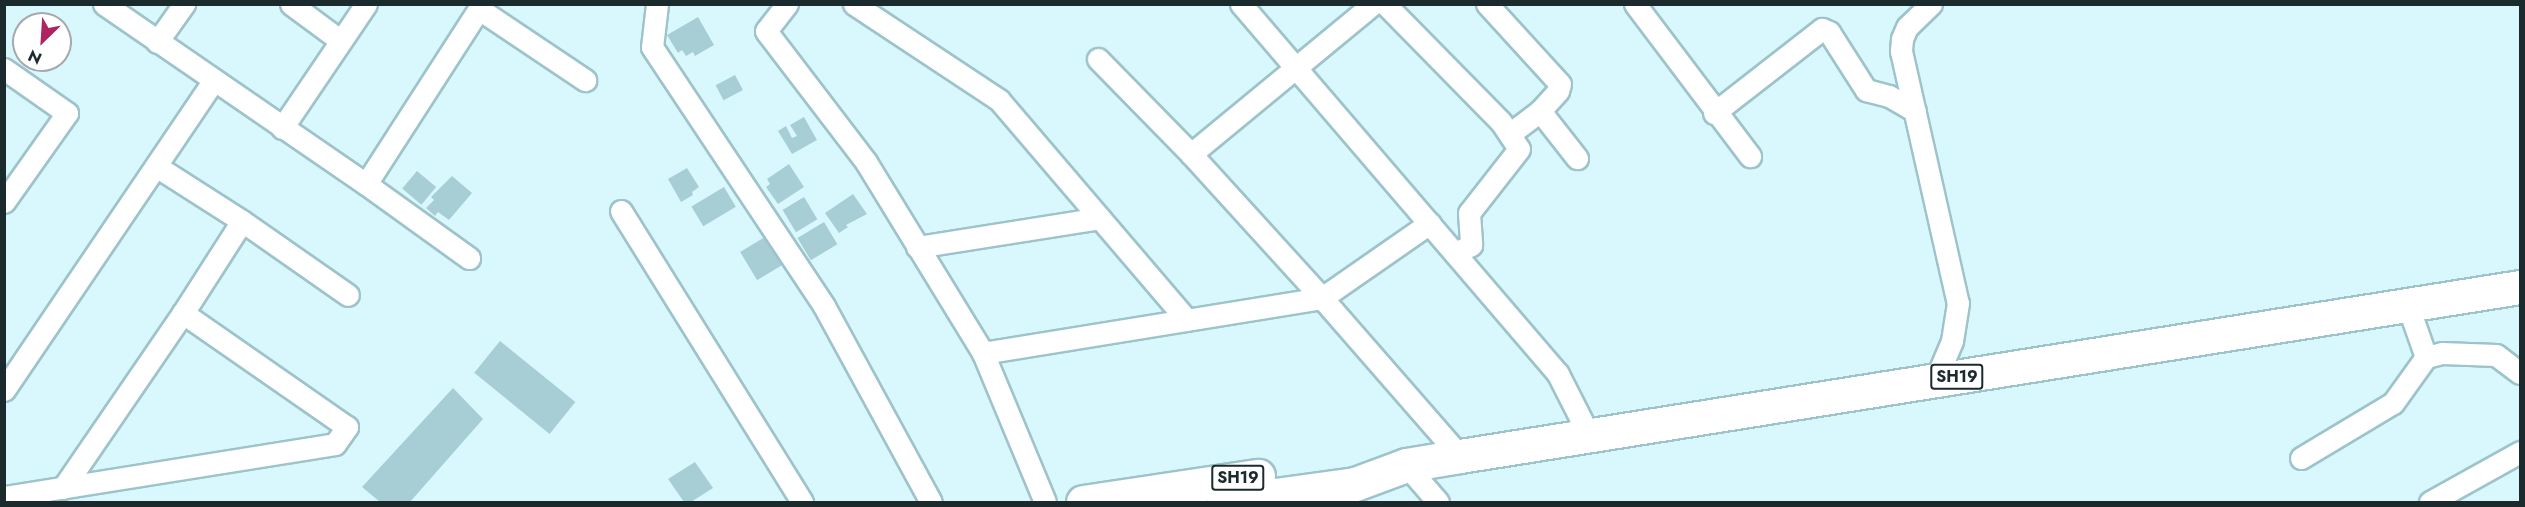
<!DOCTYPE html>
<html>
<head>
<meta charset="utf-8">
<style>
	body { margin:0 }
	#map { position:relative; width:2525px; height:507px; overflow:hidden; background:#d9f8fd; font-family:Jost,sans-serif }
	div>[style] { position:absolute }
	.building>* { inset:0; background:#a8ced5; transform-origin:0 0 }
	.roads { filter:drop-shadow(2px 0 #9ec3ca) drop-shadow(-2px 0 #9ec3ca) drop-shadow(0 2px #9ec3ca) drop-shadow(0 -2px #9ec3ca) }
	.minor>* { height:21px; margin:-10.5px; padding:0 10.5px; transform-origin:10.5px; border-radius:10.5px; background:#fff }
	.primary>* { height:33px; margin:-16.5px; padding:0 16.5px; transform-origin:16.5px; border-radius:16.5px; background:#fff }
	span { translate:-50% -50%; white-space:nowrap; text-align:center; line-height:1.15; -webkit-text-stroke:5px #fff; paint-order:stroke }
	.shield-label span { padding:2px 4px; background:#fff; border:2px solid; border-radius:4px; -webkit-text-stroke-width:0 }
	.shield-label { font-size:16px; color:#1b2a2d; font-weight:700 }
	.frame { position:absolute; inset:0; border:6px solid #1b2a2d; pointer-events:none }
	.north { position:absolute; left:12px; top:12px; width:60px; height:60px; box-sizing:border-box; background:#fff; border:2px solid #a4aaab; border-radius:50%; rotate:205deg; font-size:16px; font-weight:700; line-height:24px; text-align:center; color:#1b2a2d }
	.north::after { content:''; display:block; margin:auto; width:21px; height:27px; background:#af2360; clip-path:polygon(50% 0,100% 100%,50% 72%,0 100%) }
</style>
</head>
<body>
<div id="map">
	<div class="building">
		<i style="clip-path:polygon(698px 17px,714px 45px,695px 56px,693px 52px,686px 56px,682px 50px,678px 53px,667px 35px)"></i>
		<i style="left:735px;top:75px;width:17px;height:22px;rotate:62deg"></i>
		<i style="clip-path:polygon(804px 117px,817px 140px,792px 154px,778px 131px,786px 126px,792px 138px,797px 136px,790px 125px)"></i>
		<i style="clip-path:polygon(789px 164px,804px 187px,778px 204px,766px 187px,770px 184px,767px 179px)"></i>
		<i style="clip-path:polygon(687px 168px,699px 187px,692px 192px,693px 195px,681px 202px,668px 179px)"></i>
		<i style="left:417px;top:171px;width:25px;height:23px;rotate:40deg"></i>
		<i style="clip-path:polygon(452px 176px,472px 193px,449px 220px,438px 212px,435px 216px,426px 208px,434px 200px,431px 197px)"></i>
		<i style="left:724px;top:187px;width:23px;height:38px;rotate:59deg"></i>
		<i style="clip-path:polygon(853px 194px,867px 214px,846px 225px,848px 227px,839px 233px,825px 213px)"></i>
		<i style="left:804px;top:197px;width:26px;height:25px;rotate:59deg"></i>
		<i style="left:824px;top:222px;width:26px;height:31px;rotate:59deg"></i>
		<i style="left:765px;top:237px;width:33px;height:29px;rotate:59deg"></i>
		<i style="left:500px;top:341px;width:97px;height:41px;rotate:39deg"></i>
		<i style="clip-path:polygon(453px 388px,483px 419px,410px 502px,380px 502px,362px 487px)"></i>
		<i style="clip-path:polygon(695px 462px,713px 488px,691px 502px,684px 502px,668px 479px)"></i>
	</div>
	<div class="roads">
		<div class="minor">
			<i style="left:104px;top:4px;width:318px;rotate:34.5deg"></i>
			<i style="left:366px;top:184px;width:127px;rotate:35.7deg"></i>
			<i style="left:291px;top:4px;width:62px;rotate:36.5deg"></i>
			<i style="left:657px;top:4px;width:43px;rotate:96.6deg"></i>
			<i style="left:652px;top:47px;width:311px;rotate:56.4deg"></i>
			<i style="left:824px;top:306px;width:223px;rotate:61.4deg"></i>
			<i style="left:787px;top:4px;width:34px;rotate:128deg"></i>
			<i style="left:766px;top:31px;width:165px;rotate:52.6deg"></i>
			<i style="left:866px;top:162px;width:224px;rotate:58.5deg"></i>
			<i style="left:983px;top:353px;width:161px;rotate:67.4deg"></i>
			<i style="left:854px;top:4px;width:174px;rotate:33.5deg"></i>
			<i style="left:999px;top:100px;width:289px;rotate:49.5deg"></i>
			<i style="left:1241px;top:4px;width:487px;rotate:49.4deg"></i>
			<i style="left:1558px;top:374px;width:68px;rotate:63.1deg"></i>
			<i style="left:1373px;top:4px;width:236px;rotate:140.5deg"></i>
			<i style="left:1191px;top:154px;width:195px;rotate:47.7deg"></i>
			<i style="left:1322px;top:298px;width:210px;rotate:48.9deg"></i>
			<i style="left:1385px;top:4px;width:165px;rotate:45.5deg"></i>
			<i style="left:1501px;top:122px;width:32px;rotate:56deg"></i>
			<i style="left:1519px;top:149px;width:81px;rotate:128deg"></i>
			<i style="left:1469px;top:213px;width:32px;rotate:86deg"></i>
			<i style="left:1471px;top:245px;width:17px;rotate:152deg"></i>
			<i style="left:1487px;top:4px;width:108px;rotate:47.6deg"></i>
			<i style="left:1560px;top:84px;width:7px;rotate:106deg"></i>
			<i style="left:1558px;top:91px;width:27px;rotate:132deg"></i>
			<i style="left:1540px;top:111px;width:38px;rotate:143deg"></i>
			<i style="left:1635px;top:4px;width:191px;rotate:52.9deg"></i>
			<i style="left:1931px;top:4px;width:33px;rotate:136deg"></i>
			<i style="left:1907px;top:27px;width:13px;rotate:113deg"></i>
			<i style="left:1902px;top:39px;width:12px;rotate:95deg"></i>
			<i style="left:1901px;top:51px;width:258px;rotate:77.3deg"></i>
			<i style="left:1958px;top:303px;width:38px;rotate:99deg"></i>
			<i style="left:1952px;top:341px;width:43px;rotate:113deg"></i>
			<i style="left:479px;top:9px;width:128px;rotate:33.8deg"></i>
			<i style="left:157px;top:42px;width:47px;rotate:-54.6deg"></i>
			<i style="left:1098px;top:59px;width:133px;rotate:45.6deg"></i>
			<i style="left:4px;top:69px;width:77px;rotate:34.9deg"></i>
			<i style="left:67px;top:113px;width:109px;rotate:125.3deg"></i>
			<i style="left:1540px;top:111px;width:60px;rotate:51.8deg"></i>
			<i style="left:1714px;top:113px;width:137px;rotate:-37.9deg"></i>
			<i style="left:1822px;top:29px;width:8px;rotate:23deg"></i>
			<i style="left:1829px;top:32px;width:69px;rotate:57.5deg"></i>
			<i style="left:1866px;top:90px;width:24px;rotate:15deg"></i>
			<i style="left:1889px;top:96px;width:30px;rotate:30deg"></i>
			<i style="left:282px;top:128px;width:150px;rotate:-55.9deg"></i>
			<i style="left:366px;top:184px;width:214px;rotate:-57.2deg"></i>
			<i style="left:621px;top:211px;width:343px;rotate:58.1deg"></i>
			<i style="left:242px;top:221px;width:129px;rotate:34.9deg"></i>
			<i style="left:917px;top:247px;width:185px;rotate:-9deg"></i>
			<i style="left:2408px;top:306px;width:54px;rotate:70.6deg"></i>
			<i style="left:2426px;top:357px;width:16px;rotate:-14deg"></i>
			<i style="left:2442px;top:353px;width:54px;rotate:2.1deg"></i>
			<i style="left:2496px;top:355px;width:30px;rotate:37deg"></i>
			<i style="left:983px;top:353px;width:343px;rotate:-9.2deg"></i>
			<i style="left:1322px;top:298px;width:131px;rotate:-34.8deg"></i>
			<i style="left:4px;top:390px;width:374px;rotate:-55.9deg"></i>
			<i style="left:2301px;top:458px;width:107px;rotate:-30.9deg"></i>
			<i style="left:2393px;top:403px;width:57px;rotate:-54.3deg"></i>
			<i style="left:1406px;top:465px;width:49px;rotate:49.1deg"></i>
			<i style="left:63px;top:488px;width:212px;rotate:-55.6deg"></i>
			<i style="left:4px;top:497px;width:335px;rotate:-9.1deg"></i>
			<i style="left:335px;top:444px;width:21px;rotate:-55deg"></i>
			<i style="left:347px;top:427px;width:200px;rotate:-145.2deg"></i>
			<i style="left:183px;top:313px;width:109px;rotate:-57.3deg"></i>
			<i style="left:242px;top:221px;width:102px;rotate:-147.4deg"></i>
			<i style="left:2430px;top:502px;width:103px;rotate:-29.1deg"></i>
		</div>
		<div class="primary">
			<i style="left:1083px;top:502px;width:177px;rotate:-8.5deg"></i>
			<i style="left:1224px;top:502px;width:132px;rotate:-7.8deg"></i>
			<i style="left:1355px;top:484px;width:54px;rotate:-20.4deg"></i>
			<i style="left:1406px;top:465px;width:55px;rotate:-9.5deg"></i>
			<i style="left:1460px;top:456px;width:1073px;rotate:-9.06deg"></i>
		</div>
	</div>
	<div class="shield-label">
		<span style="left:1957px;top:377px">SH19</span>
		<span style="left:1238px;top:478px">SH19</span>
	</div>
	<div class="frame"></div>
	<div class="north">N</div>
</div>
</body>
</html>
